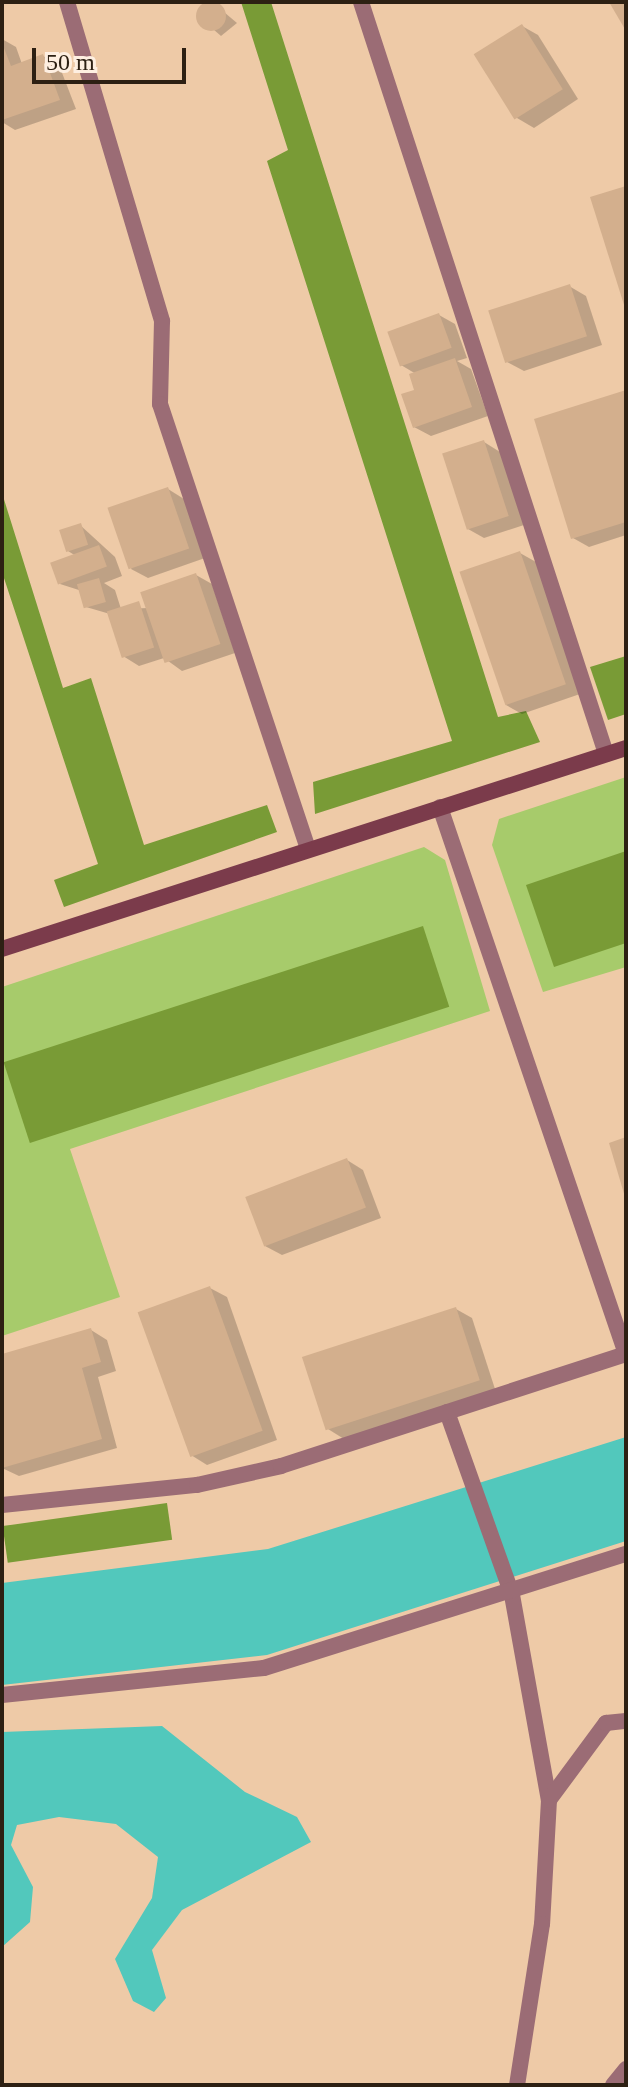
<!DOCTYPE html>
<html>
<head>
<meta charset="utf-8">
<style>
	body { margin:0 }
	#map { position:relative; width:628px; height:2087px; overflow:hidden; background:#eecaa7; font-family:Georgia,serif }
	div>[style] { position:absolute }
	.green>* { inset:0; background:#a7cb6b }
	.forest>* { inset:0; background:#799b36; transform-origin:0 0 }
	.water>* { inset:0; background:#52c8bc }
	.shadow>* { inset:0; background:#0003 }
	.building>* { inset:0; background:#d3af8d; transform-origin:0 0 }
	.round { border-radius:50% }
	.street>* { height:16px; margin:-8px; padding:0 8px; transform-origin:8px; border-radius:8px; background:#9b6c75 }
	.secondary>* { height:16px; margin:-8px; padding:0 8px; transform-origin:8px; border-radius:8px; background:#7b3b4b }
	span { translate:-50% -50%; white-space:nowrap; text-align:center; line-height:1.15; -webkit-text-stroke:8px #feefe1; paint-order:stroke }
	.frame { position:absolute; inset:0; border:4px solid #2d2013; pointer-events:none }
	.scale { position:absolute; left:32px; top:48px; width:154px; height:36px; box-sizing:border-box; border:4px solid #2d2013; border-top:0; padding-left:10px; font-size:24px; line-height:28px; white-space:nowrap; color:#2d2013; -webkit-text-stroke:6px #feefe1; paint-order:stroke }
</style>
</head>
<body>
<div id="map">
	<div class="green">
		<i style="clip-path:polygon(626px 777px,626px 967px,543px 992px,492px 845px,499px 819px)"></i>
		<i style="clip-path:polygon(424px 847px,445px 860px,490px 1011px,70px 1149px,120px 1297px,2px 1336px,2px 987px)"></i>
	</div>
	<div class="forest">
		<i style="clip-path:polygon(241px 2px,271px 2px,498px 717px,526px 711px,540px 742px,315px 814px,313px 782px,452px 741px,267px 161px,288px 150px)"></i>
		<i style="clip-path:polygon(2px 493px,63px 688px,91px 678px,144px 845px,267px 805px,277px 832px,64px 907px,54px 880px,98px 864px,2px 572px)"></i>
		<i style="clip-path:polygon(626px 656px,626px 714px,608px 720px,590px 667px)"></i>
		<i style="clip-path:polygon(626px 851px,626px 943px,554px 967px,526px 885px)"></i>
		<i style="left:423px;top:926px;width:85px;height:441px;rotate:72deg"></i>
		<i style="left:167px;top:1503px;width:37px;height:166px;rotate:82deg"></i>
	</div>
	<div class="water">
		<i style="clip-path:polygon(626px 1437px,626px 1541px,267px 1655px,2px 1685px,2px 1583px,268px 1549px)"></i>
		<i style="clip-path:polygon(162px 1726px,245px 1792px,297px 1817px,311px 1842px,182px 1910px,152px 1950px,166px 1998px,154px 2012px,133px 2001px,115px 1959px,152px 1898px,158px 1857px,116px 1824px,59px 1817px,17px 1825px,11px 1845px,33px 1887px,30px 1922px,2px 1947px,2px 1732px)"></i>
	</div>
	<div class="shadow">
		<i style="clip-path:polygon(212px 2px,237px 23px,221px 36px,198px 16px)"></i>
		<i style="clip-path:polygon(522px 26px,538px 35px,578px 99px,534px 128px,517px 118px)"></i>
		<i style="clip-path:polygon(2px 39px,16px 47px,22px 64px,43px 56px,59px 65px,76px 109px,15px 130px,2px 122px)"></i>
		<i style="clip-path:polygon(569px 286px,586px 296px,602px 345px,524px 371px,507px 362px)"></i>
		<i style="clip-path:polygon(439px 315px,455px 324px,467px 358px,457px 361px,471px 369px,488px 416px,431px 436px,414px 427px,416px 374px,401px 365px)"></i>
		<i style="clip-path:polygon(626px 392px,626px 535px,589px 547px,573px 538px)"></i>
		<i style="clip-path:polygon(484px 442px,500px 452px,524px 525px,484px 538px,468px 529px)"></i>
		<i style="clip-path:polygon(168px 489px,184px 499px,205px 558px,148px 578px,131px 569px)"></i>
		<i style="clip-path:polygon(80px 525px,115px 557px,122px 576px,104px 583px,115px 590px,121px 609px,148px 608px,196px 575px,212px 584px,235px 653px,182px 671px,164px 658px,139px 666px,123px 656px,110px 614px,86px 607px,82px 591px,60px 584px,76px 556px,68px 551px)"></i>
		<i style="clip-path:polygon(520px 553px,536px 562px,580px 694px,522px 714px,506px 705px)"></i>
		<i style="clip-path:polygon(347px 1160px,363px 1170px,381px 1218px,282px 1255px,265px 1246px)"></i>
		<i style="clip-path:polygon(210px 1288px,227px 1297px,277px 1440px,207px 1465px,191px 1455px)"></i>
		<i style="clip-path:polygon(456px 1309px,472px 1318px,495px 1389px,344px 1439px,328px 1429px)"></i>
		<i style="clip-path:polygon(91px 1330px,107px 1340px,116px 1371px,98px 1377px,117px 1448px,19px 1476px,2px 1468px,2px 1356px)"></i>
	</div>
	<div class="building">
		<i class="round" style="left:196px;top:1px;width:30px;height:30px"></i>
		<i style="clip-path:polygon(609px 2px,626px 2px,626px 31px)"></i>
		<i style="left:522px;top:24px;width:77px;height:57px;rotate:58deg"></i>
		<i style="clip-path:polygon(2px 43px,11px 66px,43px 54px,60px 100px,2px 120px)"></i>
		<i style="clip-path:polygon(626px 186px,626px 308px,625px 308px,590px 197px)"></i>
		<i style="left:570px;top:284px;width:55px;height:86px;rotate:72deg"></i>
		<i style="left:439px;top:313px;width:37px;height:55px;rotate:70deg"></i>
		<i style="clip-path:polygon(455px 358px,472px 407px,413px 428px,401px 394px,414px 390px,409px 374px)"></i>
		<i style="clip-path:polygon(626px 390px,626px 522px,571px 539px,534px 419px)"></i>
		<i style="left:484px;top:440px;width:80px;height:44px;rotate:72deg"></i>
		<i style="left:168px;top:487px;width:65px;height:64px;rotate:71deg"></i>
		<i style="left:81px;top:523px;width:23px;height:23px;rotate:72deg"></i>
		<i style="left:99px;top:545px;width:23px;height:52px;rotate:70deg"></i>
		<i style="left:520px;top:551px;width:141px;height:64px;rotate:71deg"></i>
		<i style="left:196px;top:573px;width:75px;height:59px;rotate:71deg"></i>
		<i style="left:99px;top:578px;width:25px;height:23px;rotate:74deg"></i>
		<i style="left:139px;top:601px;width:49px;height:34px;rotate:72deg"></i>
		<i style="clip-path:polygon(626px 1137px,626px 1196px,625px 1197px,609px 1143px)"></i>
		<i style="left:347px;top:1158px;width:53px;height:109px;rotate:69deg"></i>
		<i style="left:210px;top:1286px;width:154px;height:77px;rotate:70deg"></i>
		<i style="left:456px;top:1307px;width:77px;height:162px;rotate:72deg"></i>
		<i style="clip-path:polygon(91px 1328px,101px 1362px,82px 1368px,102px 1439px,2px 1468px,2px 1354px)"></i>
	</div>
	<div class="street">
		<i style="left:67px;top:2px;width:333px;rotate:73.4deg"></i>
		<i style="left:162px;top:321px;width:83px;rotate:91.4deg"></i>
		<i style="left:160px;top:404px;width:469px;rotate:71.6deg"></i>
		<i style="left:361px;top:2px;width:791px;rotate:71.95deg"></i>
		<i style="left:440px;top:807px;width:578px;rotate:71.22deg"></i>
		<i style="left:447px;top:1412px;width:194px;rotate:70.4deg"></i>
		<i style="left:512px;top:1595px;width:208px;rotate:79.8deg"></i>
		<i style="left:549px;top:1800px;width:124px;rotate:93.2deg"></i>
		<i style="left:542px;top:1924px;width:163px;rotate:98.8deg"></i>
		<i style="left:2px;top:1505px;width:196px;rotate:-5.9deg"></i>
		<i style="left:197px;top:1485px;width:86px;rotate:-12.7deg"></i>
		<i style="left:281px;top:1466px;width:363px;rotate:-18deg"></i>
		<i style="left:2px;top:1695px;width:263px;rotate:-5.9deg"></i>
		<i style="left:264px;top:1668px;width:380px;rotate:-17.5deg"></i>
		<i style="left:549px;top:1800px;width:96px;rotate:-53.5deg"></i>
		<i style="left:606px;top:1723px;width:20px;rotate:-6deg"></i>
		<i style="left:613px;top:2085px;width:21px;rotate:-51deg"></i>
	</div>
	<div class="secondary">
		<i style="left:2px;top:949px;width:656px;rotate:-17.85deg"></i>
	</div>
	<div class="frame"></div>
	<div class="scale">50 m</div>
</div>
</body>
</html>
